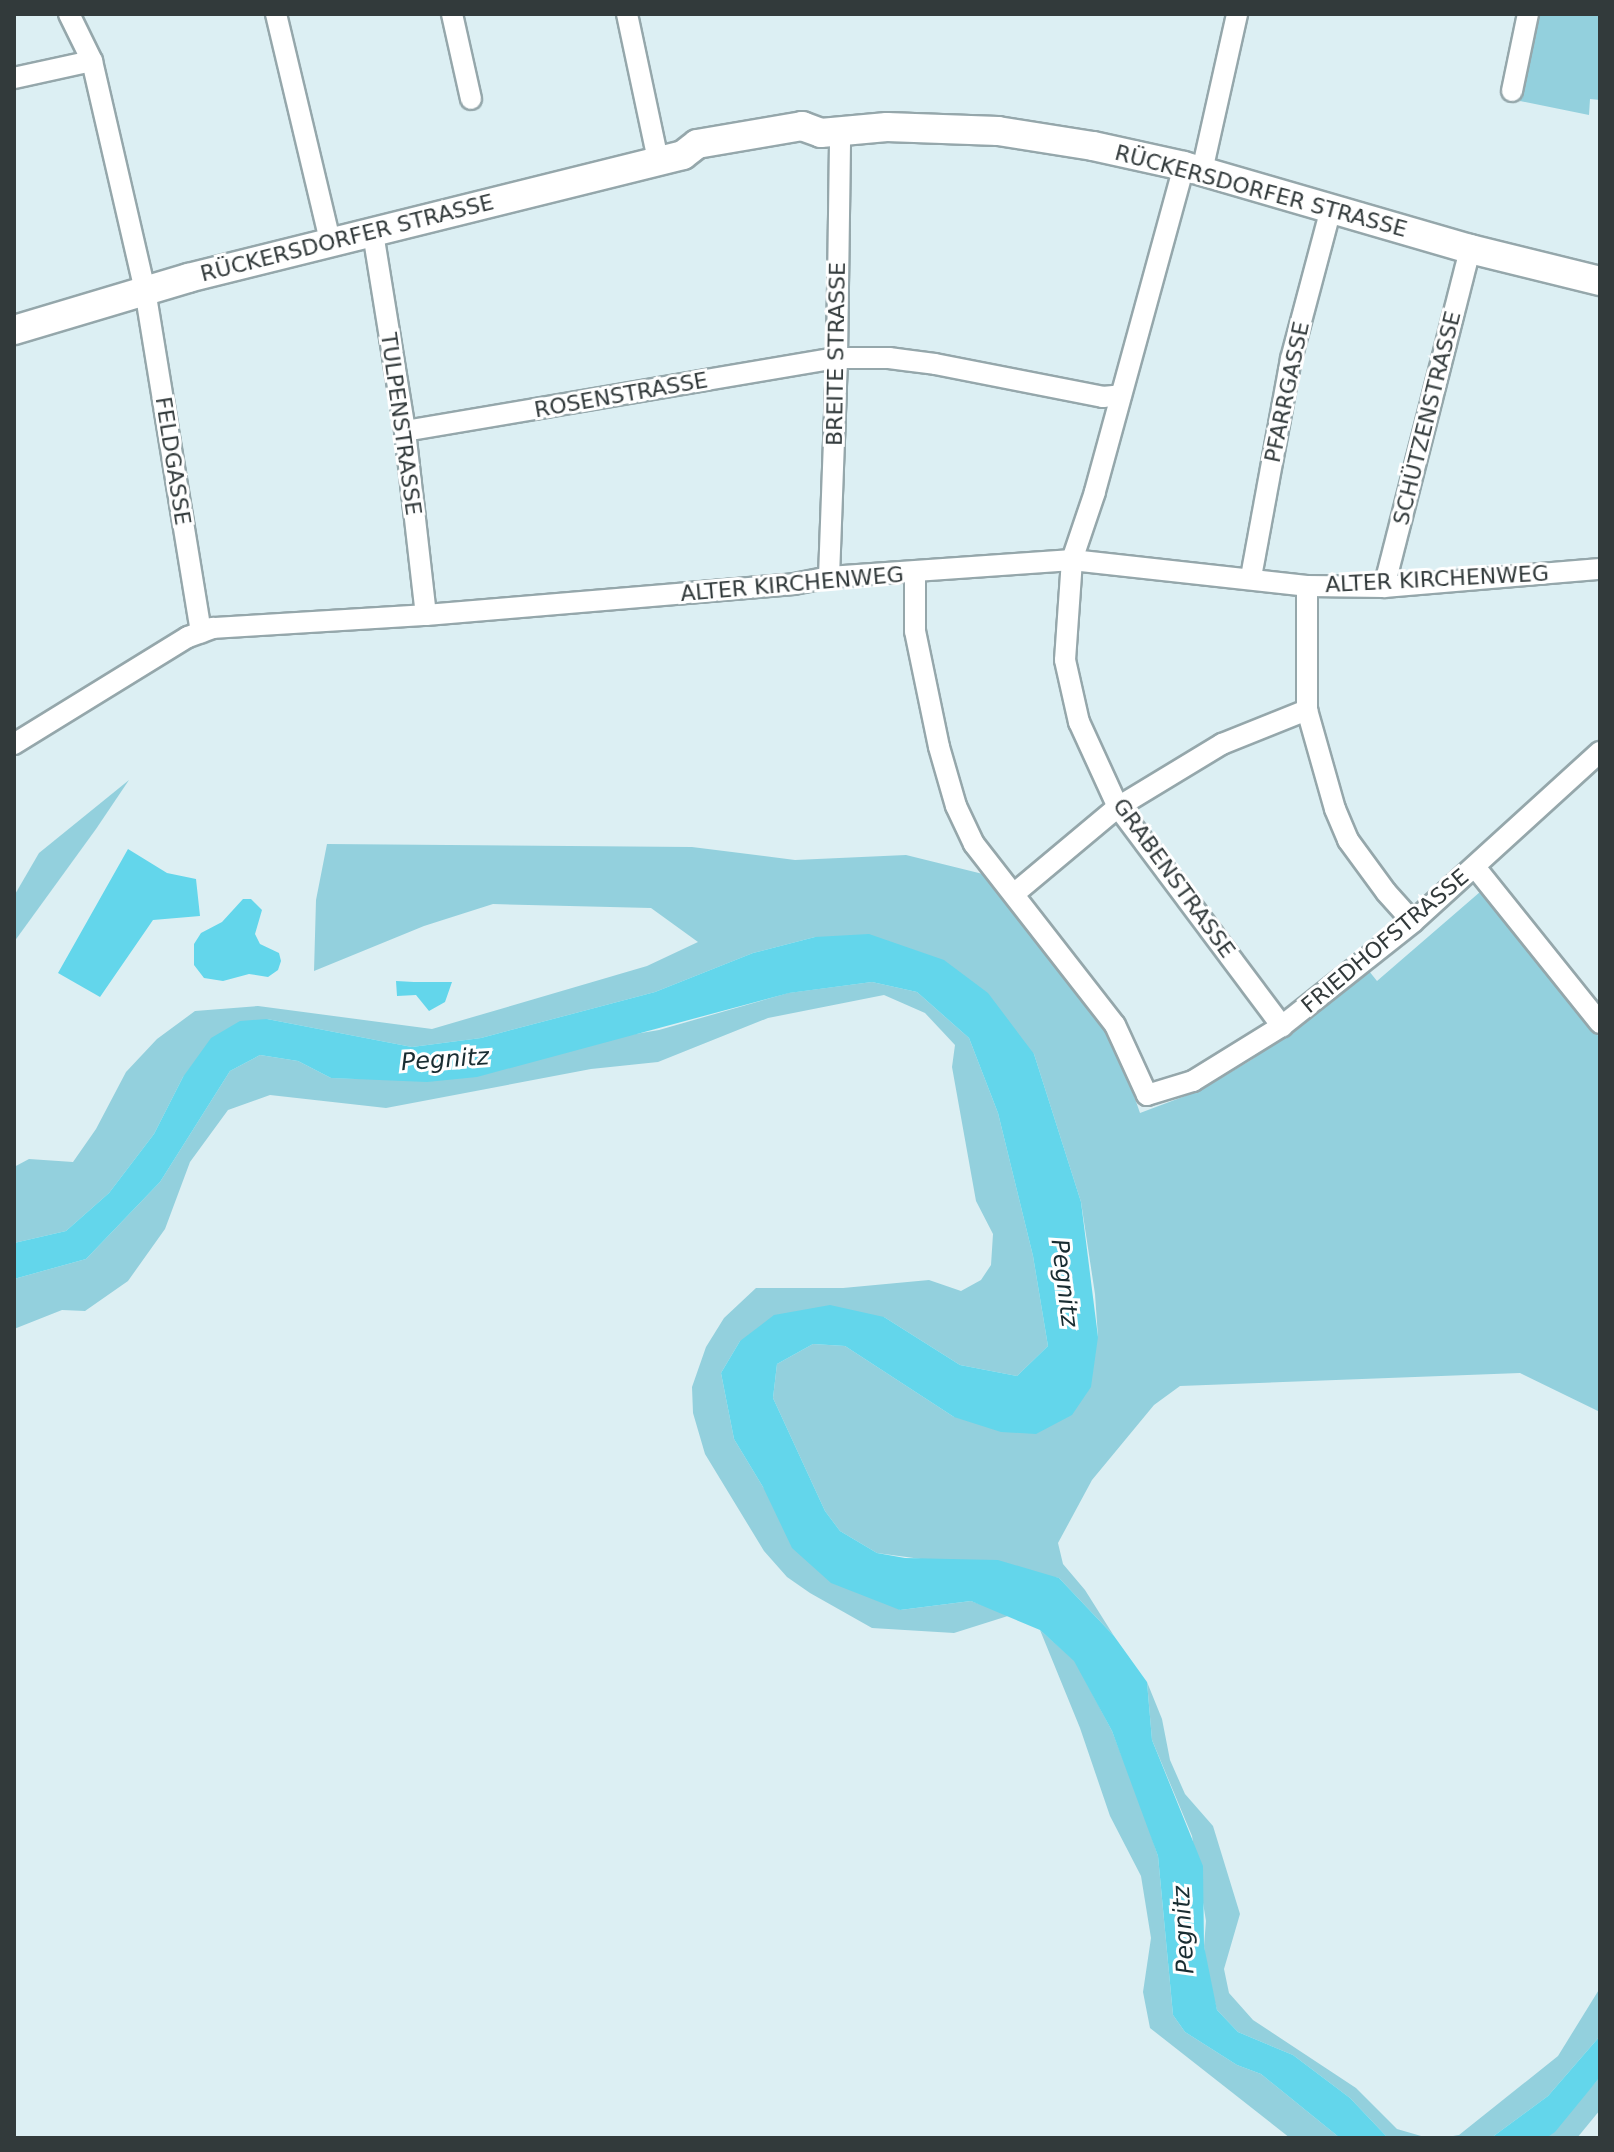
<!DOCTYPE html>
<html>
<head>
<meta charset="utf-8">
<style>
	body { margin:0 }
	#map { position:relative; width:1614px; height:2152px; overflow:hidden; background:#dceff3; font-family:"DejaVu Sans",sans-serif }
	div>[style] { position:absolute }
	.green>* { inset:0; background:#93d0dd }
	.water>* { inset:0; background:#63d6eb }
	.roads { filter:drop-shadow(2px 0 #95a7ab) drop-shadow(-2px 0 #95a7ab) drop-shadow(0 2px #95a7ab) drop-shadow(0 -2px #95a7ab) }
	.minor>* { height:20px; margin:-10px; padding:0 10px; transform-origin:10px; border-radius:10px; background:#fff }
	.secondary>* { height:28px; margin:-14px; padding:0 14px; transform-origin:14px; border-radius:14px; background:#fff }
	span { translate:-50% -50%; white-space:nowrap; text-align:center; line-height:1.15; -webkit-text-stroke:6px #fff; paint-order:stroke }
	.street-label { font-size:22px; color:#323a3b }
	.water-label { font-size:24px; color:#192d32; font-style:italic }
	.frame { position:absolute; inset:0; border:16px solid #323a3b; pointer-events:none }
</style>
</head>
<body>
<div id="map">
	<div class="green">
		<i style="clip-path:polygon(1539px 14px,1600px 14px,1600px 100px,1590px 99px,1589px 115px,1520px 101px)"></i>
		<i style="clip-path:polygon(129px 780px,96px 829px,14px 942px,14px 896px,39px 853px)"></i>
		<i style="clip-path:polygon(327px 844px,692px 847px,795px 860px,906px 855px,995px 877px,1110px 1026px,1140px 1113px,1201px 1090px,1251px 1060px,1369px 971px,1377px 981px,1480px 892px,1600px 1038px,1600px 1412px,1520px 1373px,1180px 1386px,1154px 1405px,1092px 1480px,1058px 1543px,1063px 1564px,1085px 1590px,1114px 1636px,1059px 1578px,877px 1553px,840px 1531px,825px 1511px,773px 1398px,777px 1364px,813px 1344px,845px 1346px,954px 1417px,1098px 1337px,1095px 1294px,1081px 1202px,1034px 1054px,815px 937px,753px 953px,655px 992px,481px 1038px,412px 1047px,267px 1019px,183px 1077px,154px 1134px,109px 1193px,66px 1231px,14px 1243px,14px 1167px,29px 1159px,73px 1162px,96px 1129px,126px 1072px,157px 1039px,195px 1011px,258px 1006px,432px 1029px,647px 966px,698px 942px,651px 908px,493px 904px,424px 926px,314px 971px,316px 900px)"></i>
		<i style="clip-path:polygon(872px 982px,917px 992px,969px 1038px,998px 1113px,1033px 1256px,1048px 1346px,1017px 1376px,960px 1365px,884px 1317px,740px 1341px,721px 1373px,734px 1439px,763px 1487px,900px 1610px,971px 1601px,1011px 1615px,954px 1633px,872px 1628px,810px 1593px,787px 1577px,764px 1551px,705px 1454px,693px 1413px,692px 1387px,706px 1347px,724px 1318px,756px 1288px,843px 1288px,929px 1280px,961px 1291px,981px 1280px,991px 1265px,993px 1234px,976px 1201px,952px 1067px,955px 1045px,925px 1013px,884px 995px,768px 1018px,658px 1062px,591px 1069px,386px 1108px,270px 1095px,228px 1110px,190px 1162px,165px 1229px,128px 1281px,85px 1311px,62px 1310px,14px 1329px,14px 1279px,86px 1259px,160px 1182px,230px 1071px,260px 1055px,298px 1061px,331px 1078px,367px 1079px,659px 1030px,788px 993px)"></i>
		<i style="clip-path:polygon(1040px 1630px,1075px 1661px,1112px 1731px,1142px 1808px,1158px 1856px,1173px 2015px,1185px 2032px,1237px 2065px,1261px 2074px,1340px 2138px,1290px 2138px,1150px 2028px,1143px 1992px,1151px 1938px,1141px 1876px,1110px 1816px,1080px 1728px)"></i>
		<i style="clip-path:polygon(1147px 1682px,1162px 1719px,1170px 1760px,1185px 1794px,1213px 1826px,1240px 1914px,1224px 1969px,1229px 1993px,1253px 2020px,1356px 2088px,1397px 2129px,1428px 2138px,1388px 2138px,1350px 2098px,1293px 2055px,1238px 2032px,1217px 2010px,1207px 1973px,1204px 1946px,1206px 1921px,1192px 1836px,1152px 1740px)"></i>
		<i style="clip-path:polygon(1600px 1988px,1600px 2036px,1548px 2096px,1491px 2138px,1441px 2138px,1459px 2135px,1558px 2056px)"></i>
		<i style="clip-path:polygon(1600px 2077px,1600px 2110px,1577px 2138px,1546px 2138px)"></i>
	</div>
	<div class="water">
		<i style="clip-path:polygon(128px 849px,167px 873px,196px 879px,200px 916px,153px 920px,100px 997px,58px 973px)"></i>
		<i style="clip-path:polygon(243px 899px,251px 899px,262px 910px,255px 934px,260px 944px,279px 953px,281px 961px,278px 970px,268px 977px,249px 974px,223px 981px,204px 978px,194px 965px,194px 944px,201px 933px,222px 922px)"></i>
		<i style="clip-path:polygon(869px 934px,944px 960px,988px 993px,1034px 1054px,1081px 1202px,1098px 1337px,1091px 1387px,1072px 1415px,1036px 1434px,1001px 1432px,954px 1417px,845px 1346px,813px 1344px,777px 1364px,773px 1398px,825px 1511px,840px 1531px,877px 1553px,905px 1558px,998px 1560px,1059px 1578px,1114px 1636px,1147px 1682px,1152px 1740px,1203px 1866px,1204px 1946px,1217px 2010px,1238px 2032px,1293px 2055px,1350px 2098px,1388px 2138px,1340px 2138px,1261px 2074px,1237px 2065px,1185px 2032px,1173px 2015px,1158px 1856px,1112px 1731px,1074px 1661px,1040px 1630px,971px 1601px,900px 1610px,831px 1583px,792px 1548px,763px 1487px,734px 1439px,721px 1373px,740px 1341px,774px 1315px,830px 1305px,884px 1317px,960px 1365px,1017px 1376px,1048px 1346px,1033px 1256px,998px 1113px,969px 1038px,917px 992px,872px 982px,789px 993px,477px 1077px,427px 1082px,331px 1078px,298px 1061px,260px 1055px,230px 1071px,160px 1182px,86px 1259px,14px 1279px,14px 1243px,66px 1231px,109px 1193px,154px 1134px,183px 1077px,211px 1038px,240px 1021px,267px 1019px,412px 1047px,481px 1038px,655px 992px,753px 953px,815px 937px)"></i>
		<i style="clip-path:polygon(396px 981px,414px 982px,452px 982px,445px 1002px,429px 1011px,416px 995px,397px 996px)"></i>
		<i style="clip-path:polygon(1600px 2036px,1600px 2077px,1555px 2132px,1546px 2138px,1491px 2138px,1548px 2096px)"></i>
	</div>
	<div class="roads">
		<div class="minor">
			<i style="left:69px;top:14px;width:52px;rotate:63.9deg"></i>
			<i style="left:92px;top:61px;width:235px;rotate:77deg"></i>
			<i style="left:145px;top:290px;width:347px;rotate:80.7deg"></i>
			<i style="left:276px;top:14px;width:236px;rotate:76.6deg"></i>
			<i style="left:452px;top:14px;width:87px;rotate:77.4deg"></i>
			<i style="left:627px;top:14px;width:149px;rotate:78deg"></i>
			<i style="left:14px;top:78px;width:80px;rotate:-12.3deg"></i>
			<i style="left:1512px;top:91px;width:79px;rotate:-78.3deg"></i>
			<i style="left:1184px;top:166px;width:338px;rotate:105.3deg"></i>
			<i style="left:1095px;top:492px;width:72px;rotate:108.7deg"></i>
			<i style="left:1072px;top:560px;width:100px;rotate:94deg"></i>
			<i style="left:1065px;top:660px;width:64px;rotate:77.3deg"></i>
			<i style="left:1079px;top:722px;width:94px;rotate:65.4deg"></i>
			<i style="left:1118px;top:807px;width:274px;rotate:53.2deg"></i>
			<i style="left:1202px;top:171px;width:161px;rotate:-77.4deg"></i>
			<i style="left:373px;top:233px;width:201px;rotate:80.8deg"></i>
			<i style="left:405px;top:431px;width:185px;rotate:83.5deg"></i>
			<i style="left:405px;top:431px;width:438px;rotate:-9.6deg"></i>
			<i style="left:837px;top:358px;width:52px"></i>
			<i style="left:889px;top:358px;width:46px;rotate:7.4deg"></i>
			<i style="left:935px;top:364px;width:171px;rotate:11.1deg"></i>
			<i style="left:1103px;top:397px;width:18px;rotate:-6deg"></i>
			<i style="left:915px;top:573px;width:58px;rotate:90deg"></i>
			<i style="left:915px;top:631px;width:118px;rotate:78.3deg"></i>
			<i style="left:939px;top:747px;width:61px;rotate:73.9deg"></i>
			<i style="left:956px;top:806px;width:42px;rotate:64.7deg"></i>
			<i style="left:974px;top:844px;width:229px;rotate:52.1deg"></i>
			<i style="left:1115px;top:1025px;width:77px;rotate:65.4deg"></i>
			<i style="left:1147px;top:1095px;width:48px;rotate:-16.9deg"></i>
			<i style="left:1193px;top:1081px;width:105px;rotate:-31.7deg"></i>
			<i style="left:1282px;top:1026px;width:167px;rotate:-38.4deg"></i>
			<i style="left:1413px;top:922px;width:253px;rotate:-42.3deg"></i>
			<i style="left:829px;top:577px;width:219px;rotate:-87.9deg"></i>
			<i style="left:837px;top:358px;width:228px;rotate:-89.2deg"></i>
			<i style="left:1251px;top:577px;width:222px;rotate:-79.6deg"></i>
			<i style="left:1291px;top:359px;width:155px;rotate:-75.1deg"></i>
			<i style="left:1307px;top:586px;width:124px;rotate:90deg"></i>
			<i style="left:1307px;top:710px;width:103px;rotate:74.2deg"></i>
			<i style="left:1335px;top:809px;width:34px;rotate:67deg"></i>
			<i style="left:1348px;top:840px;width:64px;rotate:53.8deg"></i>
			<i style="left:1386px;top:892px;width:40px;rotate:48deg"></i>
			<i style="left:1384px;top:587px;width:349px;rotate:-75.7deg"></i>
			<i style="left:14px;top:744px;width:204px;rotate:-31.6deg"></i>
			<i style="left:188px;top:637px;width:27px;rotate:-20deg"></i>
			<i style="left:213px;top:628px;width:213px;rotate:-3.5deg"></i>
			<i style="left:426px;top:615px;width:369px;rotate:-4.8deg"></i>
			<i style="left:794px;top:584px;width:36px;rotate:-11deg"></i>
			<i style="left:829px;top:577px;width:244px;rotate:-4deg"></i>
			<i style="left:1072px;top:560px;width:236px;rotate:6.3deg"></i>
			<i style="left:1307px;top:586px;width:77px;rotate:0.7deg"></i>
			<i style="left:1384px;top:587px;width:217px;rotate:-4.8deg"></i>
			<i style="left:1475px;top:867px;width:200px;rotate:51.3deg"></i>
			<i style="left:1015px;top:893px;width:134px;rotate:-39.9deg"></i>
			<i style="left:1118px;top:807px;width:122px;rotate:-31.2deg"></i>
			<i style="left:1222px;top:744px;width:92px;rotate:-21.8deg"></i>
		</div>
		<div class="secondary">
			<i style="left:14px;top:330px;width:182px;rotate:-16.6deg"></i>
			<i style="left:188px;top:278px;width:510px;rotate:-13.95deg"></i>
			<i style="left:683px;top:155px;width:18px;rotate:-38deg"></i>
			<i style="left:697px;top:144px;width:107px;rotate:-9.7deg"></i>
			<i style="left:802px;top:126px;width:20px;rotate:20deg"></i>
			<i style="left:821px;top:133px;width:66px;rotate:-5.2deg"></i>
			<i style="left:887px;top:127px;width:111px;rotate:2.1deg"></i>
			<i style="left:998px;top:131px;width:96px;rotate:9deg"></i>
			<i style="left:1093px;top:146px;width:93px;rotate:12.4deg"></i>
			<i style="left:1184px;top:166px;width:298px;rotate:16.2deg"></i>
			<i style="left:1470px;top:249px;width:134px;rotate:13.8deg"></i>
		</div>
	</div>
	<div class="street-label">
		<span style="left:1261px;top:191px;rotate:15deg">RÜCKERSDORFER STRASSE</span>
		<span style="left:347px;top:238px;rotate:-14deg">RÜCKERSDORFER STRASSE</span>
		<span style="left:836px;top:354px;rotate:-89deg">BREITE STRASSE</span>
		<span style="left:1287px;top:392px;rotate:-78deg">PFARRGASSE</span>
		<span style="left:621px;top:395px;rotate:-10deg">ROSENSTRASSE</span>
		<span style="left:1427px;top:418px;rotate:-76deg">SCHÜTZENSTRASSE</span>
		<span style="left:401px;top:424px;rotate:82deg">TULPENSTRASSE</span>
		<span style="left:173px;top:461px;rotate:81deg">FELDGASSE</span>
		<span style="left:1437px;top:579px;rotate:-3deg">ALTER KIRCHENWEG</span>
		<span style="left:792px;top:584px;rotate:-5deg">ALTER KIRCHENWEG</span>
		<span style="left:1174px;top:878px;rotate:54deg">GRABENSTRASSE</span>
		<span style="left:1385px;top:941px;rotate:-40deg">FRIEDHOFSTRASSE</span>
	</div>
	<div class="water-label">
		<span style="left:445px;top:1060px;rotate:-4deg">Pegnitz</span>
		<span style="left:1064px;top:1283px;rotate:83deg">Pegnitz</span>
		<span style="left:1184px;top:1930px;rotate:-93deg">Pegnitz</span>
	</div>
	<div class="frame"></div>
</div>
</body>
</html>
